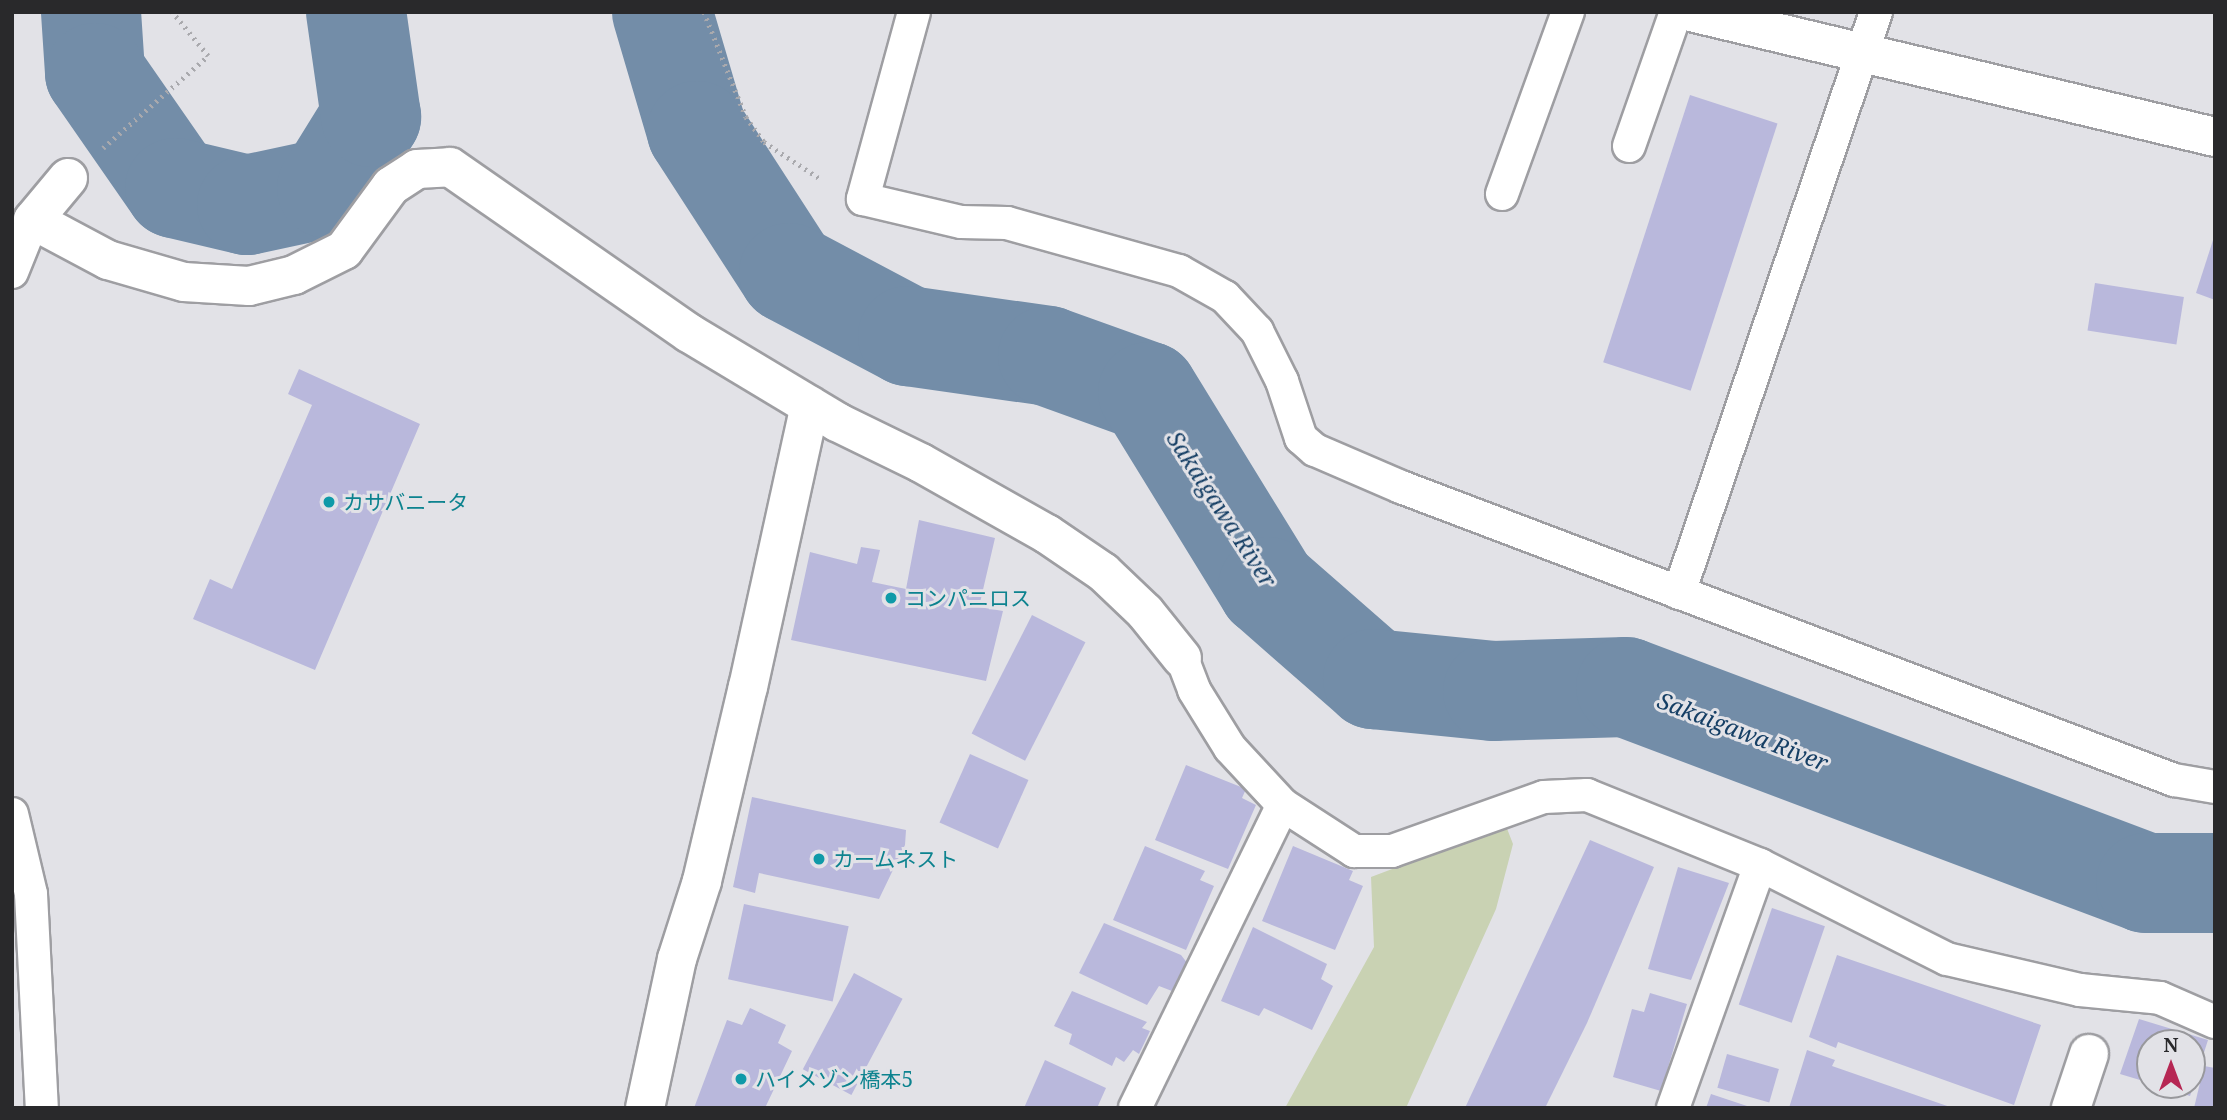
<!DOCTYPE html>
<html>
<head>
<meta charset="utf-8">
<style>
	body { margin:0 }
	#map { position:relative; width:2227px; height:1120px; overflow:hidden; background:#e2e2e7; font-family:"Noto Serif","Noto Sans JP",serif }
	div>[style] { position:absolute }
	.green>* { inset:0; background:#c9d2b3 }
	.river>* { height:100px; margin:-50px; padding:0 50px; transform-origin:50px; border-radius:50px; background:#738da8 }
	.building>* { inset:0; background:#b9b8dc; transform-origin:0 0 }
	.path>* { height:4.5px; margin-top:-2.25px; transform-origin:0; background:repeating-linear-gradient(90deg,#a9a9ad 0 2px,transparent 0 7px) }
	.roads { filter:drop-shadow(2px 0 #9e9ea2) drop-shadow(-2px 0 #9e9ea2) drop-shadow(0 2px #9e9ea2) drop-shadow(0 -2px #9e9ea2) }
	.lane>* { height:32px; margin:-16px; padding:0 16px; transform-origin:16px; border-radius:16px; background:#fff }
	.street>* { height:38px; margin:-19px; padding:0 19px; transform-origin:19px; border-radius:19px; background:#fff }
	.dots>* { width:19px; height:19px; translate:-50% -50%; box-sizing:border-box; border:4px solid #e2e2e7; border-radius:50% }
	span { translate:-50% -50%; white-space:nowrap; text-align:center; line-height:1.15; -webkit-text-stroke:6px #e2e2e7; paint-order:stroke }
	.culture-label { font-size:21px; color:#0d838f }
	.left { translate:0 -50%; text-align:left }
	.water-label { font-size:23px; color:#163f65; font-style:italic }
	.frame { position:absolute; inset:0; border:14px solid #29292b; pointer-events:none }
	.north { position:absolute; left:2136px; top:1029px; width:70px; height:70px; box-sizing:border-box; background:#e2e2e7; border:2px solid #98989c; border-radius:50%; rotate:0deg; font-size:19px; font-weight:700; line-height:28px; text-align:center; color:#29292b }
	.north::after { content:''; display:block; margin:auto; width:24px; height:32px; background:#b62754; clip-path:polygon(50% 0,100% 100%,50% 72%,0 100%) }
</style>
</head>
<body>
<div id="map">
	<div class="green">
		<i style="clip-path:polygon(1506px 826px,1513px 844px,1496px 909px,1406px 1108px,1285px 1108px,1374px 947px,1371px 877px)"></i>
	</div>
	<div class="river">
		<i style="left:91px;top:12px;width:61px;rotate:86.2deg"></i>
		<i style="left:95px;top:73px;width:140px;rotate:55.2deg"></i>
		<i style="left:175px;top:188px;width:74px;rotate:13.3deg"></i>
		<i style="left:247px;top:205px;width:82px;rotate:-12deg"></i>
		<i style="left:327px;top:188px;width:84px;rotate:-58.2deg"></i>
		<i style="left:371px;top:117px;width:106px;rotate:-98.1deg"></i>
		<i style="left:662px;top:12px;width:124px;rotate:73.6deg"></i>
		<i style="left:697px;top:131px;width:169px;rotate:57.1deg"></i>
		<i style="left:789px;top:273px;width:135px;rotate:27.9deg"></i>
		<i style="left:908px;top:336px;width:141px;rotate:8.1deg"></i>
		<i style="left:1048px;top:356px;width:106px;rotate:19.8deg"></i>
		<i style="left:1148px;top:392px;width:229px;rotate:58.4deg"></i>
		<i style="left:1268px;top:587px;width:140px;rotate:41.2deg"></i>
		<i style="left:1373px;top:679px;width:121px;rotate:5.7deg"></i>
		<i style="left:1493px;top:691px;width:133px;rotate:-1.7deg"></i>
		<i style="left:1626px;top:687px;width:556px;rotate:20.65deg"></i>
		<i style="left:2146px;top:883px;width:69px"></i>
	</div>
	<div class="building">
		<i style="left:1690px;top:95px;width:92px;height:281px;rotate:18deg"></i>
		<i style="clip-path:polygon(2214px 237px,2215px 237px,2215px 300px,2196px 293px)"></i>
		<i style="left:2095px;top:283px;width:90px;height:48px;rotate:9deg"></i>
		<i style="clip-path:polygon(299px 369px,420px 424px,315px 670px,193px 619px,210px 579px,232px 589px,312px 405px,288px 394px)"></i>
		<i style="clip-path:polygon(919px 520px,995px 538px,979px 607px,1003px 611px,986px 681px,791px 640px,810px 552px,857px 564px,861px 547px,880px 550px,872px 582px,906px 589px)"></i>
		<i style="left:1032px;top:615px;width:60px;height:133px;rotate:27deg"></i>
		<i style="left:970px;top:754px;width:64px;height:75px;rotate:24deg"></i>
		<i style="clip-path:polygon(1186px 765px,1246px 789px,1242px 798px,1256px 805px,1228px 869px,1155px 840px)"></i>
		<i style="clip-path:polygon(752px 797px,906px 830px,905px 845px,879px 899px,759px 873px,755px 893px,733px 887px)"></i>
		<i style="clip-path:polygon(1590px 840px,1654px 867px,1587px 1023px,1545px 1108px,1465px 1108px)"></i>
		<i style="clip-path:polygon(1145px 846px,1205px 871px,1200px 880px,1214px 886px,1186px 950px,1113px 920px)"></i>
		<i style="clip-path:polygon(1293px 846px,1353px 871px,1349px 880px,1363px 886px,1335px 950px,1262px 921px)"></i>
		<i style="clip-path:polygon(1678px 867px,1729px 883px,1691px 980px,1648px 969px)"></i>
		<i style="left:744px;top:904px;width:107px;height:77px;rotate:12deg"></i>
		<i style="left:1772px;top:908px;width:56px;height:102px;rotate:19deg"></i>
		<i style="clip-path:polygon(1104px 923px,1181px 955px,1188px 964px,1172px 991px,1159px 986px,1147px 1005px,1079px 973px)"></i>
		<i style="clip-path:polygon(1253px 927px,1327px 964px,1321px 979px,1333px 986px,1312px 1030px,1264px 1008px,1259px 1016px,1221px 1001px)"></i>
		<i style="clip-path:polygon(1837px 955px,2041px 1025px,2014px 1105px,1838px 1042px,1836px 1048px,1809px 1037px)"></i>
		<i style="left:854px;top:973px;width:55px;height:109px;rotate:28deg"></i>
		<i style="clip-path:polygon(1072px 991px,1147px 1022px,1142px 1028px,1150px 1031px,1139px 1054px,1133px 1050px,1124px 1062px,1116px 1057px,1112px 1066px,1069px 1044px,1072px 1034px,1054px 1026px)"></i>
		<i style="clip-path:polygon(1650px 993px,1687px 1004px,1661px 1091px,1613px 1077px,1632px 1009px,1644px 1012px)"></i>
		<i style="clip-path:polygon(750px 1008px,786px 1025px,778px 1043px,792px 1051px,765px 1108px,694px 1108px,727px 1020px,742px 1025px)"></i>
		<i style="clip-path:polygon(2139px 1019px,2208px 1040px,2190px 1096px,2158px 1086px,2192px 1085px,2192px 1043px,2150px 1043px,2150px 1083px,2120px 1074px)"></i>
		<i style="clip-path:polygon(1807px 1050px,1835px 1060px,1832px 1066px,1953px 1108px,1789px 1108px)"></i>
		<i style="left:1727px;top:1054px;width:54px;height:35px;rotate:16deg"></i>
		<i style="clip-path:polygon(1045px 1060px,1106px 1088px,1097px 1108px,1024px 1108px)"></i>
		<i style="clip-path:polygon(2204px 1066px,2215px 1068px,2215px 1108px,2194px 1108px)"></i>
		<i style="clip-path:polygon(1711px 1094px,1750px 1107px,1750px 1108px,1706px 1108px)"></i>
	</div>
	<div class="path">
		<i style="left:704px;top:12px;width:113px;rotate:68.2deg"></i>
		<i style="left:746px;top:117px;width:31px;rotate:54deg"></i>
		<i style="left:764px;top:142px;width:69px;rotate:33.2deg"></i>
		<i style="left:103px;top:148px;width:140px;rotate:-41.2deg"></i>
		<i style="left:208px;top:56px;width:57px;rotate:-129.3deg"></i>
	</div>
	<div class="roads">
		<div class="lane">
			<i style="left:914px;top:12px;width:194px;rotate:105.3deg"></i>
			<i style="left:863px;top:199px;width:101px;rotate:13.2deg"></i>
			<i style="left:961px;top:222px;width:46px;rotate:1.2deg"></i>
			<i style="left:1007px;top:223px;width:179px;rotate:15.6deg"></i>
			<i style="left:1179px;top:271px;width:53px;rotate:29.5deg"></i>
			<i style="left:1225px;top:297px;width:47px;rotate:46.7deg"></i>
			<i style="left:1257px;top:331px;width:56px;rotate:63.4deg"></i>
			<i style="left:1282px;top:381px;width:60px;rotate:71.6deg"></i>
			<i style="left:1301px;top:438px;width:18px;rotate:41deg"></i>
			<i style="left:1315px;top:450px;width:94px;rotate:23.3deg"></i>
			<i style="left:1401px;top:487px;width:827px;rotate:20.76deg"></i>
			<i style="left:2174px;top:780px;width:42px;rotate:9.7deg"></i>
			<i style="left:1629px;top:146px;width:142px;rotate:-70.7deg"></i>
			<i style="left:1502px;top:194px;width:194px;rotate:-70.1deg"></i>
			<i style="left:12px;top:272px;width:56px;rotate:-68deg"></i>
			<i style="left:1679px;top:593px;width:613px;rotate:-71.27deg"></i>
			<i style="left:1182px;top:658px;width:34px;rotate:69deg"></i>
			<i style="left:1194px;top:690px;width:68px;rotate:58.2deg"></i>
			<i style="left:1230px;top:748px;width:78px;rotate:47.1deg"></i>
			<i style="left:1283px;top:805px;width:85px;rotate:32.9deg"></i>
			<i style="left:1354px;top:851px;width:38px"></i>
			<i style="left:1392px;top:851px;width:161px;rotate:-19.6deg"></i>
			<i style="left:1544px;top:797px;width:43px;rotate:-2.7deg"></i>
			<i style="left:1587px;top:795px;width:187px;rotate:22deg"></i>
			<i style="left:1760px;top:865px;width:209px;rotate:26.7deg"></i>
			<i style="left:1947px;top:959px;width:137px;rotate:13.1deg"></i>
			<i style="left:2080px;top:990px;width:80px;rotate:5.7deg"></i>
			<i style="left:2160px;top:998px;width:60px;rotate:23.6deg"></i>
			<i style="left:12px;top:814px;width:82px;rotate:76.6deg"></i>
			<i style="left:31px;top:894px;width:214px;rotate:87.1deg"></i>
			<i style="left:1135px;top:1108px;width:337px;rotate:-64deg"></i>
			<i style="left:1673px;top:1108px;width:258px;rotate:-70.3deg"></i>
		</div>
		<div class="street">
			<i style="left:1691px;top:12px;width:539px;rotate:13.42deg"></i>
			<i style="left:68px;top:178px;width:55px;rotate:129.8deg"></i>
			<i style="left:33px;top:220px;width:85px;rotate:28.1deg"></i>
			<i style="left:108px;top:260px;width:79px;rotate:16.1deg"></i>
			<i style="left:184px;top:282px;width:65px;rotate:3.5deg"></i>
			<i style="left:249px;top:286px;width:46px;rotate:-13.7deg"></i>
			<i style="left:294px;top:275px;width:56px;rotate:-26.6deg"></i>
			<i style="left:344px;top:250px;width:79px;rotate:-53.7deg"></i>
			<i style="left:391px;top:186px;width:31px;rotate:-33deg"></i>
			<i style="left:417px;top:169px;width:33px;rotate:-3deg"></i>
			<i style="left:450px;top:167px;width:291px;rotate:34.8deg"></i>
			<i style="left:689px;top:333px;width:173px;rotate:31deg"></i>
			<i style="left:837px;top:422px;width:93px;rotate:26deg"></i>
			<i style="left:921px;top:463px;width:145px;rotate:29.4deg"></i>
			<i style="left:1047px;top:534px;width:68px;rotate:34.2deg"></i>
			<i style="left:1103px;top:572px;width:58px;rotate:43.6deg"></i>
			<i style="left:1145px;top:612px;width:59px;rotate:51.2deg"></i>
			<i style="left:645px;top:1108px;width:152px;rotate:-77.9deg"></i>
			<i style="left:677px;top:959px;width:82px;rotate:-72.2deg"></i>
			<i style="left:702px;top:881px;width:199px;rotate:-76.7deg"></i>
			<i style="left:748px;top:687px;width:288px;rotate:-77.6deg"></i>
			<i style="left:2071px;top:1108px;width:57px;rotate:-71.6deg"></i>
		</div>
	</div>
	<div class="dots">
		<i style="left:329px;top:502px;background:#0f9aa8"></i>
		<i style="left:891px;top:598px;background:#0f9aa8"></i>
		<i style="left:819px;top:859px;background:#0f9aa8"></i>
		<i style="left:741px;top:1079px;background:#0f9aa8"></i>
	</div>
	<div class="culture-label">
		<span class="left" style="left:343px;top:502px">カサバニータ</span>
		<span class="left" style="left:905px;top:598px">コンパニロス</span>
		<span class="left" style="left:833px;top:859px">カームネスト</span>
		<span class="left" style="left:755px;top:1079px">ハイメゾン橋本5</span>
	</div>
	<div class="water-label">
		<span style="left:1222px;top:509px;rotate:57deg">Sakaigawa River</span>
		<span style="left:1743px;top:731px;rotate:21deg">Sakaigawa River</span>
	</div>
	<div class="frame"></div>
	<div class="north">N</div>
</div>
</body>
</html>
